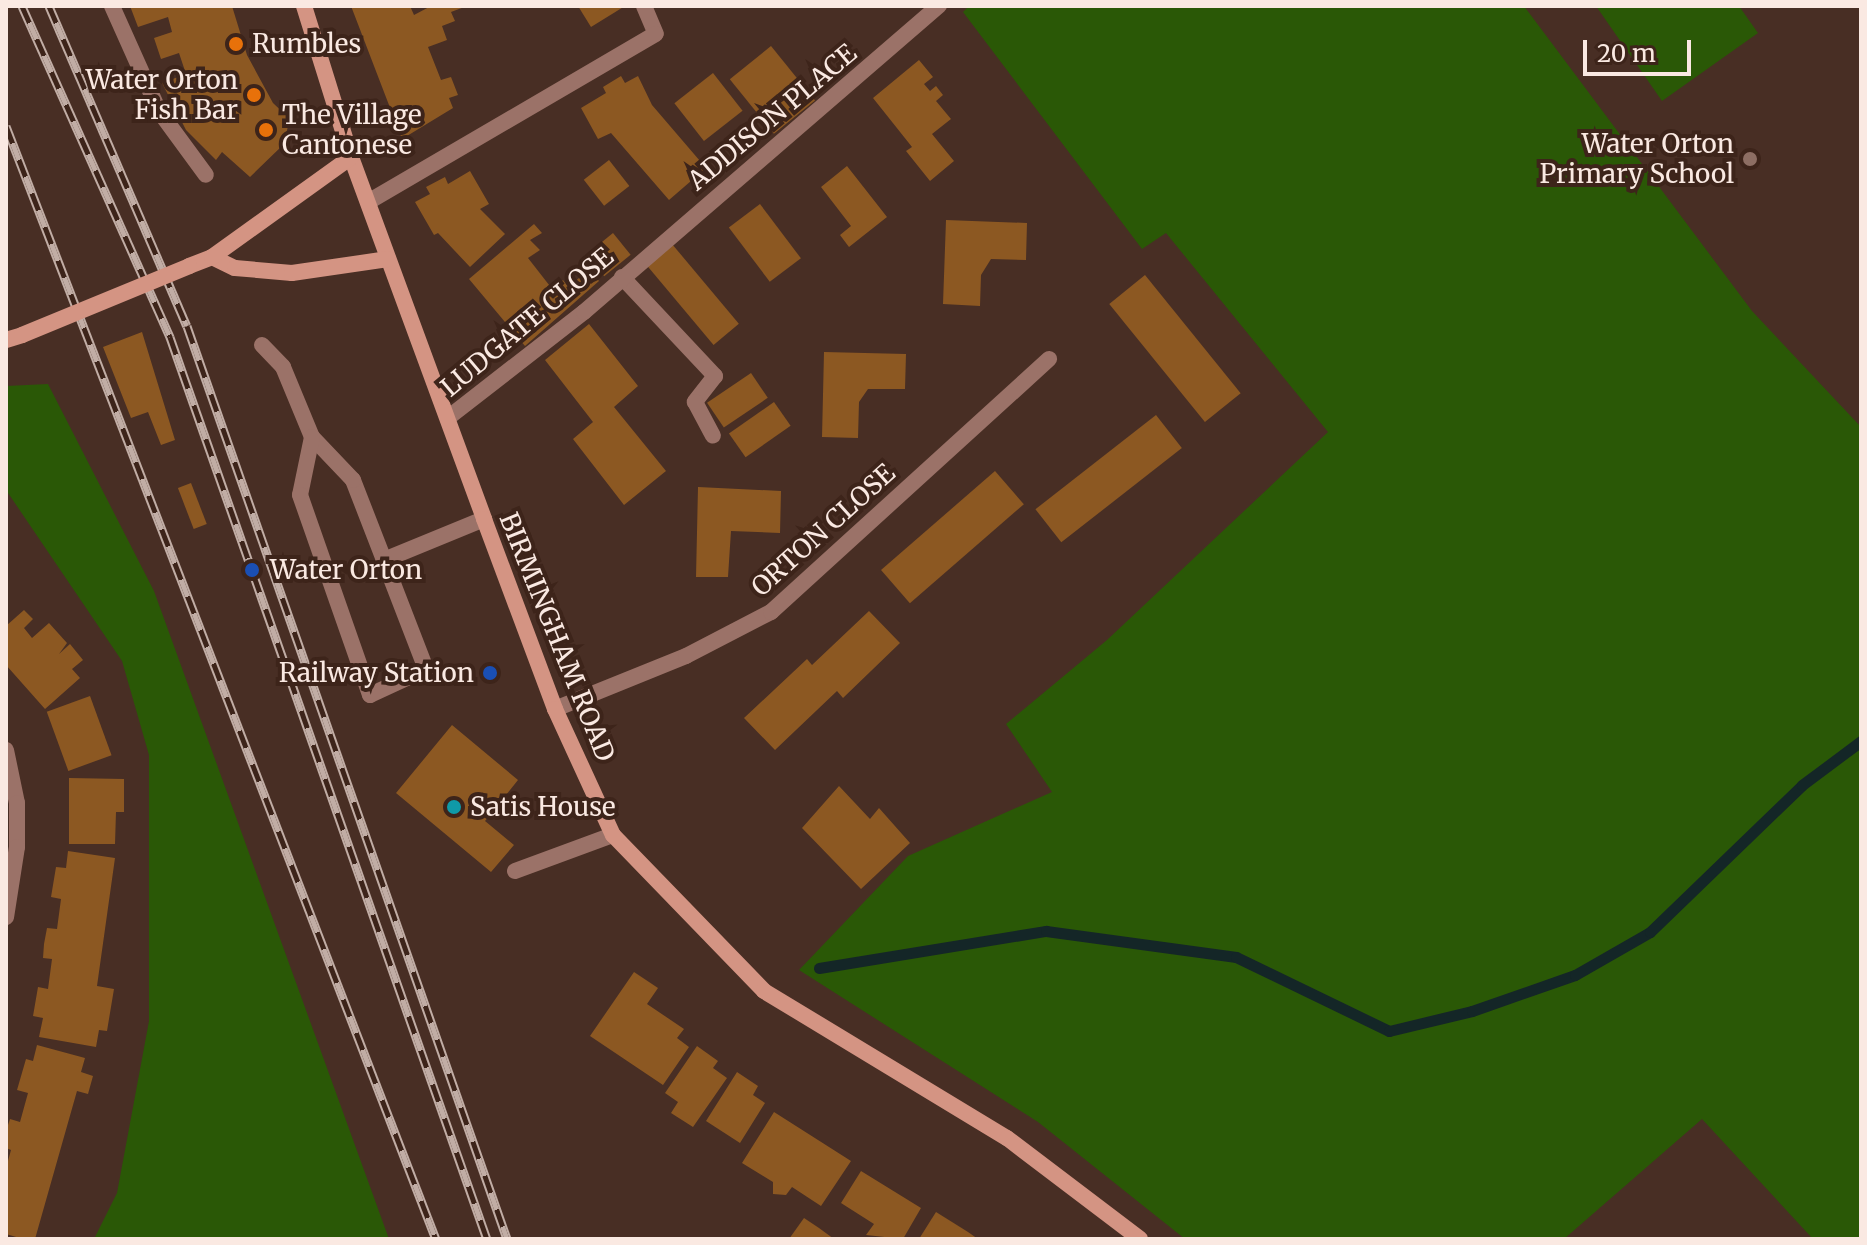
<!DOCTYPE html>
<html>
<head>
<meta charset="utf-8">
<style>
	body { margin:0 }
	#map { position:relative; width:1867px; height:1245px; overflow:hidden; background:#482e24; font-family:Merriweather,serif }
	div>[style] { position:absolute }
	.green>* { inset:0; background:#2a5806 }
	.stream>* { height:11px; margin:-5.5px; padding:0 5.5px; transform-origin:5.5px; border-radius:5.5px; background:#142627 }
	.building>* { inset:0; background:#8c5822; transform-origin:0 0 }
	.service>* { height:16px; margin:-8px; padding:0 8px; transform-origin:8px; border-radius:8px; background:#9b7268 }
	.minor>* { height:16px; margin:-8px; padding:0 8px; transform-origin:8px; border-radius:8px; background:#9b7268 }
	.secondary>* { height:16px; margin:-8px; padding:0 8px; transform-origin:8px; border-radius:8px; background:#d49483 }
	.rail>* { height:9px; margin-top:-4.5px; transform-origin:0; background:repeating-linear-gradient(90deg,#3d241a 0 18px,#c1ada5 0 36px); box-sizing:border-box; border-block:2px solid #c1ada5 }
	.secondary-bridge>* { height:16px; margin:-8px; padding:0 8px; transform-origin:8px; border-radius:8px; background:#d49483 }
	.dots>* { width:22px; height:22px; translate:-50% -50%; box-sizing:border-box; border:4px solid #3d241a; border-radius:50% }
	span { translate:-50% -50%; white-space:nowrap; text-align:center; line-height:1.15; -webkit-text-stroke:8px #3d241a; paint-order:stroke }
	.poi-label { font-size:26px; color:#fae9e2 }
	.left { translate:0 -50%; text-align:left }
	.right { translate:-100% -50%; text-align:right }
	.street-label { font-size:26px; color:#fae9e2 }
	.frame { position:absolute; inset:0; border:8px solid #fae9e2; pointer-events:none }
	.scale { position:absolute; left:1583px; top:40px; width:108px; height:36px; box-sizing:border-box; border:4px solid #fae9e2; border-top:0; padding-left:10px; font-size:24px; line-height:28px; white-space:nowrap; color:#fae9e2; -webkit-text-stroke:6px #3d241a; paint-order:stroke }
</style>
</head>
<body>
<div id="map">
	<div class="green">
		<i style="clip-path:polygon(969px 6px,1524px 6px,1752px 311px,1861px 427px,1861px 1239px,1813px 1239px,1702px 1119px,1564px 1239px,1185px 1239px,1038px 1122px,799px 970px,908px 856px,1052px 792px,1006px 724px,1107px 640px,1328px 432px,1166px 233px,1142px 249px,963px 12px)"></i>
		<i style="clip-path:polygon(1596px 6px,1739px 6px,1758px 33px,1662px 101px)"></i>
		<i style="clip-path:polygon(48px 384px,154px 591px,389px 1239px,94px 1239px,117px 1193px,149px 1021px,149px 755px,122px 661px,6px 490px,6px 386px)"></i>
	</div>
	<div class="stream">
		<i style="left:819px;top:968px;width:230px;rotate:-9.3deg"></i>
		<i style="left:1046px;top:931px;width:192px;rotate:7.8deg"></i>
		<i style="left:1236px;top:957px;width:170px;rotate:25.8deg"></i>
		<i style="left:1389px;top:1031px;width:85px;rotate:-13.5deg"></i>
		<i style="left:1472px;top:1011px;width:109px;rotate:-19.3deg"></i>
		<i style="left:1575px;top:975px;width:86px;rotate:-29.8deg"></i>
		<i style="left:1650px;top:932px;width:211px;rotate:-44deg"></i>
		<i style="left:1802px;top:785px;width:74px;rotate:-36.7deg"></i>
	</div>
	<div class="building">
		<i style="clip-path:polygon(130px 6px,232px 6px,247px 55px,273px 103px,290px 119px,283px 145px,250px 177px,222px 152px,216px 160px,186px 130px,162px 83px,186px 74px,179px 53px,161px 59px,154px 38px,172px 32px,168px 17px,138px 27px)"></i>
		<i style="clip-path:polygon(351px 6px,410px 6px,414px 15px,431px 6px,467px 6px,451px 12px,455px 21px,442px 26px,447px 40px,428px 47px,441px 80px,451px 77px,458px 95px,449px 98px,453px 108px,402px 139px)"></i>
		<i style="clip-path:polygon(578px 6px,625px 6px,591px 27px)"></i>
		<i style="left:771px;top:46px;width:70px;height:53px;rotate:51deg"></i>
		<i style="clip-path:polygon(919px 60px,933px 77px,924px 84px,930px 91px,936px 86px,943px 95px,936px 101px,951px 119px,932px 134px,954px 161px,930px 181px,906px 151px,912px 147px,873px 98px)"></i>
		<i style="left:713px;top:73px;width:48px;height:49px;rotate:52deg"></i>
		<i style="clip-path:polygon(621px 76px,625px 83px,638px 76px,652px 105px,706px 168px,669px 200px,611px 133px,598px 139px,581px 108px,606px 93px,603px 87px)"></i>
		<i style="left:609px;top:160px;width:33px;height:32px;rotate:52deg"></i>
		<i style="clip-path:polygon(847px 166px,887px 217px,849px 247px,840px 235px,851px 226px,821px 187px)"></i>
		<i style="clip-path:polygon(470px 171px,489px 204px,480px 209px,505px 234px,470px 267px,438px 233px,434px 235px,415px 202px,430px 194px,426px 187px,445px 177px,448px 184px)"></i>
		<i style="left:760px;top:204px;width:68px;height:39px;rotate:53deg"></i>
		<i style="clip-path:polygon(946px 220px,1027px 223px,1026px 260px,991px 259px,981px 275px,980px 306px,943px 304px)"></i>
		<i style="clip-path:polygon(534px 224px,542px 233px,530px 240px,540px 250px,528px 258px,553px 290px,563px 280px,568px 287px,590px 269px,599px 281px,525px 346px,469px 279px)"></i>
		<i style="left:613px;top:233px;width:28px;height:34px;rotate:51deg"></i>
		<i style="left:672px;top:244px;width:104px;height:33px;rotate:50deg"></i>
		<i style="left:1145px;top:275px;width:152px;height:46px;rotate:51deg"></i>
		<i style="clip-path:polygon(589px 324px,638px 386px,614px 407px,666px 471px,624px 505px,573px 439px,593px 422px,545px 360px)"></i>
		<i style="clip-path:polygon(142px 332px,175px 440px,161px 445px,148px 412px,131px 418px,103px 347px)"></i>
		<i style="clip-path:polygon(824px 352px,906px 354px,905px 389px,868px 389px,859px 402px,858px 438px,822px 437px)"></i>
		<i style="left:751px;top:373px;width:30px;height:53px;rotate:56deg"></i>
		<i style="left:774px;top:402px;width:29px;height:55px;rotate:55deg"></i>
		<i style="left:1156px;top:415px;width:42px;height:153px;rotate:52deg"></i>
		<i style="left:995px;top:471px;width:44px;height:151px;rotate:49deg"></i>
		<i style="left:191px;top:483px;width:44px;height:14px;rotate:69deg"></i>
		<i style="clip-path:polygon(698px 487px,781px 491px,780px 533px,731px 531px,728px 577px,696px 577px)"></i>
		<i style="clip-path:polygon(24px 610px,33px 619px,24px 628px,32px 638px,49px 623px,67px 643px,59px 654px,70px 644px,83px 660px,72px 669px,80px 678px,45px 709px,6px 665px,6px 626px)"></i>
		<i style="clip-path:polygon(869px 611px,900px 643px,843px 698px,837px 691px,775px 750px,744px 718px,807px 659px,812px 665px)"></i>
		<i style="left:90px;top:696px;width:63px;height:46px;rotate:70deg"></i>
		<i style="clip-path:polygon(452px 725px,518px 780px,485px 821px,514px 845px,491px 872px,396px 793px)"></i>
		<i style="clip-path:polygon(69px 778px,124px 779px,124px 812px,116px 812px,115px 844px,69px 844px)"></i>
		<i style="clip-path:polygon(839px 786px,870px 819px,879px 808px,910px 843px,861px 889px,802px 828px)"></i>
		<i style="clip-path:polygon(68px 851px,115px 858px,97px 986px,114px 989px,107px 1031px,99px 1030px,96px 1047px,39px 1037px,43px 1018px,33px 1016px,38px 987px,48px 989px,52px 959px,43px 958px,44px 944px,47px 928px,57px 929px,61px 899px,51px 897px,56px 867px,66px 868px)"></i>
		<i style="clip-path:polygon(634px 972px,658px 988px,647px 1004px,684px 1029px,677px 1038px,689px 1047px,663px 1085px,590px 1036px)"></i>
		<i style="clip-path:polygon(37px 1045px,85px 1058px,81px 1072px,93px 1076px,88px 1094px,77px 1091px,35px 1239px,23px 1239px,6px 1234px,6px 1168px,11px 1150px,6px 1148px,6px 1131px,10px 1119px,20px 1122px,28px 1093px,17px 1090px,26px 1059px,33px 1061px)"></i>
		<i style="clip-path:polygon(697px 1046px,718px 1061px,713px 1068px,727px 1078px,693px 1127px,671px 1113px,678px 1102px,665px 1093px)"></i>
		<i style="clip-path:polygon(737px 1072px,758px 1086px,753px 1095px,765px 1103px,740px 1143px,706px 1121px)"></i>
		<i style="clip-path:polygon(774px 1112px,851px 1161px,821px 1206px,792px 1187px,786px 1195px,773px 1194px,773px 1182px,742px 1163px)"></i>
		<i style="clip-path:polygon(861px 1171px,921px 1208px,903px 1239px,866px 1235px,874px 1224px,841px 1203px)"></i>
		<i style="clip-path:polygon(936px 1212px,968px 1232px,978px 1239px,919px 1239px)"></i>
		<i style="clip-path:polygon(804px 1218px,819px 1228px,834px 1239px,789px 1239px)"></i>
	</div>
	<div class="service">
		<i style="left:112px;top:6px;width:115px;rotate:65.9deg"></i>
		<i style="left:159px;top:111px;width:79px;rotate:53.7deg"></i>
		<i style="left:644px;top:6px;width:30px;rotate:67deg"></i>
		<i style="left:622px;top:277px;width:136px;rotate:46.8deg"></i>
		<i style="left:715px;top:376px;width:33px;rotate:128deg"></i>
		<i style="left:695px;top:402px;width:38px;rotate:62deg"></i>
		<i style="left:262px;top:345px;width:30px;rotate:46deg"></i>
		<i style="left:283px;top:367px;width:76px;rotate:67.5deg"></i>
		<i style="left:384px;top:560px;width:86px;rotate:-111.2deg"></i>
		<i style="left:353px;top:480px;width:59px;rotate:-133.6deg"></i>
		<i style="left:312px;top:437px;width:59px;rotate:101.7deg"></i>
		<i style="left:300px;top:495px;width:212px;rotate:70.7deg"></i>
		<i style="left:370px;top:695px;width:62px;rotate:-24.9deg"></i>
		<i style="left:426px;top:669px;width:117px;rotate:-111.1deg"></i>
		<i style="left:384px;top:560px;width:108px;rotate:-22.3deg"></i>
		<i style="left:515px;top:871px;width:104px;rotate:-20.2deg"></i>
	</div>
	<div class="minor">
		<i style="left:368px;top:202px;width:333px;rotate:-30.3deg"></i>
		<i style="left:449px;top:417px;width:171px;rotate:-37.9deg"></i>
		<i style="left:584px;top:312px;width:469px;rotate:-40.8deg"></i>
		<i style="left:555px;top:709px;width:141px;rotate:-22deg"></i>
		<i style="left:686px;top:656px;width:96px;rotate:-27.4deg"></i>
		<i style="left:771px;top:612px;width:376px;rotate:-42.3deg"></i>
		<i style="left:6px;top:750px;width:54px;rotate:78.3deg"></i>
		<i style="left:17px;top:803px;width:44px;rotate:90deg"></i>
		<i style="left:17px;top:847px;width:71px;rotate:98.9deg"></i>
	</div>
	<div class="secondary">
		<i style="left:304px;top:6px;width:158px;rotate:72.7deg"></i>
		<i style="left:351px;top:157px;width:386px;rotate:69.8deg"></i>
		<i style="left:484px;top:519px;width:203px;rotate:69.5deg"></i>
		<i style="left:555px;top:709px;width:139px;rotate:65.3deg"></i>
		<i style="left:613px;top:835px;width:217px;rotate:45.9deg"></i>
		<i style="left:764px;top:991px;width:284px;rotate:31.2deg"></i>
		<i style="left:1007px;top:1138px;width:167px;rotate:37.2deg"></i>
		<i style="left:212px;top:257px;width:25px;rotate:26deg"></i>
		<i style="left:235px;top:268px;width:57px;rotate:5deg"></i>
		<i style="left:292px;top:273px;width:97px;rotate:-8.3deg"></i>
		<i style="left:189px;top:266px;width:25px;rotate:-21deg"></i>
		<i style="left:212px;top:257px;width:171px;rotate:-35.7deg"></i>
		<i style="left:6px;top:340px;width:17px;rotate:-17deg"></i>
	</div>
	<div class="rail">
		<i style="left:22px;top:6px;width:363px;rotate:65.9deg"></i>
		<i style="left:170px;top:337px;width:956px;rotate:70.64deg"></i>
		<i style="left:49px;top:6px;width:348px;rotate:66.7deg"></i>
		<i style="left:187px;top:326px;width:967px;rotate:70.68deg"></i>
		<i style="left:6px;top:126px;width:1193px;rotate:68.88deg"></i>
	</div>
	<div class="secondary-bridge">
		<i style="left:22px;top:335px;width:181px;rotate:-22.4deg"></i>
	</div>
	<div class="dots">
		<i style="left:236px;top:44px;background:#e8710a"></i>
		<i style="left:254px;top:95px;background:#e8710a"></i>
		<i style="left:266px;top:130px;background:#e8710a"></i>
		<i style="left:1750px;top:159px;background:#8d6e63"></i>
		<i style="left:252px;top:570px;background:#1a4fb4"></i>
		<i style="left:490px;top:673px;background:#1a4fb4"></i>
		<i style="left:454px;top:807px;background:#0f9aa8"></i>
	</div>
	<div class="poi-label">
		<span class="left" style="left:252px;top:44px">Rumbles</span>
		<span class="right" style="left:238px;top:95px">Water Orton<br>Fish Bar</span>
		<span class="left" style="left:282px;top:130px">The Village<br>Cantonese</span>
		<span class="right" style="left:1734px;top:159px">Water Orton<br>Primary School</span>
		<span class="left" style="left:270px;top:570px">Water Orton</span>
		<span class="right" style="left:474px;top:673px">Railway Station</span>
		<span class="left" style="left:470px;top:807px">Satis House</span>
	</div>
	<div class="street-label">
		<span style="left:772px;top:117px;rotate:-40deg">ADDISON PLACE</span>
		<span style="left:527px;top:322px;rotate:-40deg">LUDGATE CLOSE</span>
		<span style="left:823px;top:530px;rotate:-42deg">ORTON CLOSE</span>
		<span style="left:557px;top:637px;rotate:68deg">BIRMINGHAM ROAD</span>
	</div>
	<div class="frame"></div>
	<div class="scale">20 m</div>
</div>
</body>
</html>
